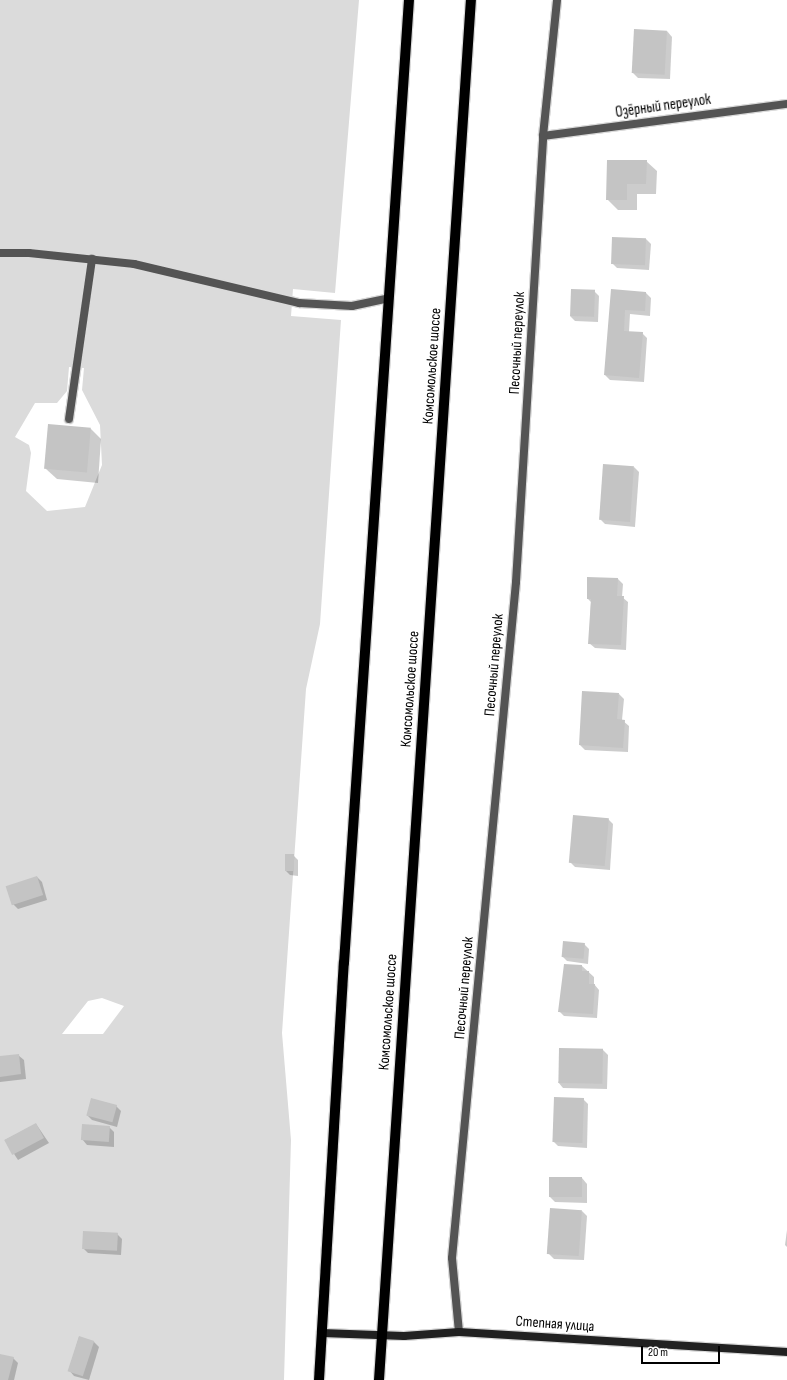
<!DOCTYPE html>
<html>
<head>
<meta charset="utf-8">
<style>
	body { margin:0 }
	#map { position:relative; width:787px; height:1380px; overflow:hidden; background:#fff; font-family:"Sofia Sans Condensed",sans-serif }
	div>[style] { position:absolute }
	.green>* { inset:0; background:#dbdbdb }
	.shadow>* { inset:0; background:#0003 }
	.building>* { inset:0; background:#c4c4c4; transform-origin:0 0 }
	.roads { filter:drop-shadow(1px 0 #dbdbdb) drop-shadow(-1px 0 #dbdbdb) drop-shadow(0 1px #dbdbdb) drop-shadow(0 -1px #dbdbdb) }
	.lane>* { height:8px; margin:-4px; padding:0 4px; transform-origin:4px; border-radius:4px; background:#545454 }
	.street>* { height:8px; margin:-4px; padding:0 4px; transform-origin:4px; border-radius:4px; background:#545454 }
	.secondary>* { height:8px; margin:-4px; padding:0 4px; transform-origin:4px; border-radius:4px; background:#212121 }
	.primary>* { height:10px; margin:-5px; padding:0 5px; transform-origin:5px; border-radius:5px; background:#000 }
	span { translate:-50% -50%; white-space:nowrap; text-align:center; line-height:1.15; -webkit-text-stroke:3.5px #fff; paint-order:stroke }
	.street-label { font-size:15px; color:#000 }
	.scale { position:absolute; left:641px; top:1346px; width:79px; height:18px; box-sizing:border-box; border:2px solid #000; border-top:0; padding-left:5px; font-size:12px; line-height:14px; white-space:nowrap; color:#000; -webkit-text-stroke:3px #fff; paint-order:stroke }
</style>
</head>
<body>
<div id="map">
	<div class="green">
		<i style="clip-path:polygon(evenodd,0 0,359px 0,335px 293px,293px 289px,291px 316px,341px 320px,320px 624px,306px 689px,282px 1033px,291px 1140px,284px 1380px,0 1380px,0 0,69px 367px,84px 368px,82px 390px,100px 425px,102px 465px,85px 507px,47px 511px,26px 491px,31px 453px,29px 445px,15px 437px,35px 403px,57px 403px,67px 391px,69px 367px,0 0,102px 998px,124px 1006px,103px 1034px,62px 1034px,88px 1001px,102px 998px)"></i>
	</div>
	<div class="shadow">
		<i style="clip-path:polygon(667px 31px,672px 37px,670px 79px,638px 78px,633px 73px)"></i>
		<i style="clip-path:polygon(646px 161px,657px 171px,656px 194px,637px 194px,637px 210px,618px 210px,607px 199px)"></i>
		<i style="clip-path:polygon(646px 239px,651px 244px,649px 270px,617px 268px,612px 263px)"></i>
		<i style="clip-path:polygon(612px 290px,646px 293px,651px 298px,650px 316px,630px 314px,629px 332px,642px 333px,647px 338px,644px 382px,610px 380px,605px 375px)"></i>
		<i style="clip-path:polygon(594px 291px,599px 296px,598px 322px,575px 321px,570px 316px)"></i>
		<i style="clip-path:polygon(49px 425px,91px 429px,101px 439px,98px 483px,57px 479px,46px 469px)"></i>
		<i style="clip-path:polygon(634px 467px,639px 472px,635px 527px,605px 524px,600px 519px)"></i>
		<i style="clip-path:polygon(618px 579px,623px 584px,622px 597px,628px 602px,626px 650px,595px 648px,589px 643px,591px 602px,588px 599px)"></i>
		<i style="clip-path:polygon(619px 694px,624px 699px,622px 720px,629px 726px,628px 752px,585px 750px,580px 745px)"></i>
		<i style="clip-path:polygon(608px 819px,613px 824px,610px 870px,575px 867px,570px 862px)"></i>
		<i style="clip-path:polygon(293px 855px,298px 860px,298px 876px,290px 875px,285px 870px)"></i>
		<i style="clip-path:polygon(37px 877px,42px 882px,47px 900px,18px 909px,13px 904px)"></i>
		<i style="clip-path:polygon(584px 944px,589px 949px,588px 964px,567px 961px,562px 956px)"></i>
		<i style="clip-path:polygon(582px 966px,594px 977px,594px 984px,599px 990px,597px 1018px,564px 1016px,559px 1011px)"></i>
		<i style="clip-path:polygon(603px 1050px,608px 1055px,607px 1089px,563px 1088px,558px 1082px)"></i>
		<i style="clip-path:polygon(18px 1055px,24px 1060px,26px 1079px,0 1082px,0 1057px)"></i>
		<i style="clip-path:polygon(583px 1099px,588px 1104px,587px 1148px,558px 1146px,553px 1141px)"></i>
		<i style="clip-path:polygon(116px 1106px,121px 1111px,117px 1127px,92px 1120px,87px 1115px)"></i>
		<i style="clip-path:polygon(36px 1124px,49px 1143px,18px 1160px,5px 1140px)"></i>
		<i style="clip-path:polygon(109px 1127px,114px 1132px,114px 1147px,87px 1145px,82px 1139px)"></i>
		<i style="clip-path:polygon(550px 1178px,582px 1178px,587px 1184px,587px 1203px,555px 1202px,550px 1197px)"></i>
		<i style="clip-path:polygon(582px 1211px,587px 1216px,584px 1260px,554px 1259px,549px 1254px)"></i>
		<i style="clip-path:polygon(787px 1230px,787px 1247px,785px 1245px)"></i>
		<i style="clip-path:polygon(117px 1234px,122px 1239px,121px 1255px,88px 1253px,83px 1248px)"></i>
		<i style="clip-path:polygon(79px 1337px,94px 1342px,99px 1347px,89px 1380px,74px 1376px,69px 1370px)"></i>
		<i style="clip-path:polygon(0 1355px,13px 1358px,18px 1363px,14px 1380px,0 1380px)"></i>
	</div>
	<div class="building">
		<i style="left:634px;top:29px;width:33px;height:44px;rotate:3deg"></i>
		<i style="clip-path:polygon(607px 160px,647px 160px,646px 184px,627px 184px,627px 200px,606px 200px)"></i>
		<i style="left:612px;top:237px;width:34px;height:27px;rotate:2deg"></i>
		<i style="left:571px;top:289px;width:24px;height:27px;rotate:2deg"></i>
		<i style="clip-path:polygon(611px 289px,646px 292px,645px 311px,625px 310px,624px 331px,643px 332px,639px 378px,604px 375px)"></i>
		<i style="left:48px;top:424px;width:43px;height:45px;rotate:5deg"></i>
		<i style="left:603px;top:464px;width:31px;height:56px;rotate:4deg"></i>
		<i style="clip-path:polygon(587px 577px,618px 578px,617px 596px,624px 596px,621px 645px,588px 644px,591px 599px,587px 599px)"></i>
		<i style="clip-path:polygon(582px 691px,619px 693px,617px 719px,625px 720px,623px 748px,579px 745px)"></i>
		<i style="left:573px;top:815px;width:36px;height:48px;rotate:5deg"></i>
		<i style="left:285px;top:854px;width:9px;height:17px"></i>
		<i style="left:37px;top:876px;width:20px;height:33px;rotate:72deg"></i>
		<i style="left:563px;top:941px;width:22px;height:16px;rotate:5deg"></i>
		<i style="clip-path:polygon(564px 964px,582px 965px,582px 971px,589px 971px,589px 984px,595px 984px,593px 1014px,558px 1012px)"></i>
		<i style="left:559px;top:1048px;width:44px;height:35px;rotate:1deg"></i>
		<i style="clip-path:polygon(19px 1054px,21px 1074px,0 1077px,0 1056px)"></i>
		<i style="left:554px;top:1097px;width:30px;height:45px;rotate:2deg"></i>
		<i style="left:91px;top:1098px;width:27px;height:18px;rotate:15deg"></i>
		<i style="left:36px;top:1123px;width:17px;height:36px;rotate:62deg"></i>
		<i style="left:82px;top:1124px;width:28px;height:16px;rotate:4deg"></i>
		<i style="left:549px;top:1177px;width:33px;height:20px"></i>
		<i style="left:550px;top:1208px;width:32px;height:46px;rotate:4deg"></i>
		<i style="left:83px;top:1231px;width:35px;height:18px;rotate:3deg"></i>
		<i style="left:79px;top:1336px;width:16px;height:37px;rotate:18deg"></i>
		<i style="clip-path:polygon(0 1354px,14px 1357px,8px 1380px,0 1380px)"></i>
	</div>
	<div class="roads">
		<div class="lane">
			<i style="left:0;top:253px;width:29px"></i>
			<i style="left:29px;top:253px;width:106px;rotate:6deg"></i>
			<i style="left:134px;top:264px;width:170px;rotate:13.3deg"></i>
			<i style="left:299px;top:303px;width:53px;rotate:3.2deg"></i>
			<i style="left:352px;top:306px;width:38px;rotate:-12deg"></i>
			<i style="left:69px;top:419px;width:162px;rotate:-81.8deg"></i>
		</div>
		<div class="street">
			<i style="left:543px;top:136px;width:246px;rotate:-7.5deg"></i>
			<i style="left:459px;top:1332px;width:74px;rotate:-95.4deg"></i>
			<i style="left:452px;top:1258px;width:679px;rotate:-84.59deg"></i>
			<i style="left:516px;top:582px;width:447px;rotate:-86.5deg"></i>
			<i style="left:543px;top:136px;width:137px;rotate:-84.1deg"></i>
		</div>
		<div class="secondary">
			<i style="left:322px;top:1333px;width:82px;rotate:2.1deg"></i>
			<i style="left:404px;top:1336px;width:55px;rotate:-4.2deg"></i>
			<i style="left:459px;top:1332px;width:329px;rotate:3.5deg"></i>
		</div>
		<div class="primary">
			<i style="left:319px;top:1380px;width:418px;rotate:-86.6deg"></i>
			<i style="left:344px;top:963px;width:965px;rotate:-86.14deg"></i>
			<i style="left:379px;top:1380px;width:1383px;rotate:-86.19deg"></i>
		</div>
	</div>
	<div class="street-label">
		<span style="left:663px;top:106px;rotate:-8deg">Озёрный переулок</span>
		<span style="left:517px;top:343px;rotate:-87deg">Песочный переулок</span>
		<span style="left:432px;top:366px;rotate:-86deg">Комсомольское шоссе</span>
		<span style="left:494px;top:665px;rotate:-85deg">Песочный переулок</span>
		<span style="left:410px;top:689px;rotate:-86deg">Комсомольское шоссе</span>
		<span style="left:464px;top:988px;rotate:-85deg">Песочный переулок</span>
		<span style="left:388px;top:1012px;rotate:-86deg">Комсомольское шоссе</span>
		<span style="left:555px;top:1324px;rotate:4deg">Степная улица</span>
	</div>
	<div class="scale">20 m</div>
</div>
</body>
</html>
